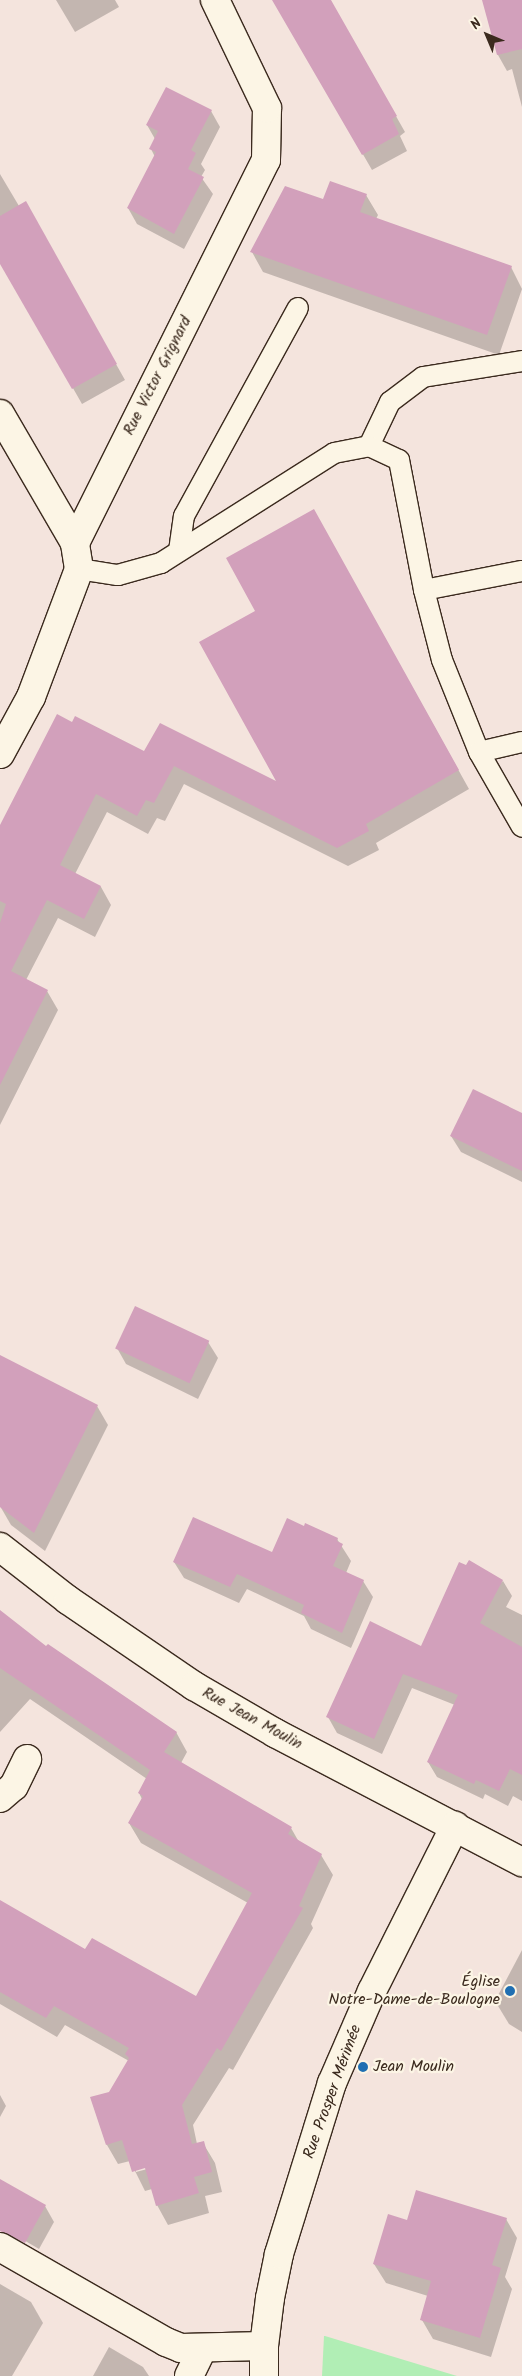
<!DOCTYPE html>
<html>
<head>
<meta charset="utf-8">
<style>
	body { margin:0 }
	#map { position:relative; width:522px; height:2376px; overflow:hidden; background:#f4e4dd; font-family:Kalam,sans-serif }
	div>[style] { position:absolute }
	.green>* { inset:0; background:#b1eeb5 }
	.shadow>* { inset:0; background:#0003 }
	.building>* { inset:0; background:#d2a0bb; transform-origin:0 0 }
	.roads { filter:drop-shadow(1px 0 #3b2a1e) drop-shadow(-1px 0 #3b2a1e) drop-shadow(0 1px #3b2a1e) drop-shadow(0 -1px #3b2a1e) }
	.lane>* { height:20px; margin:-10px; padding:0 10px; transform-origin:10px; border-radius:10px; background:#fcf5e5 }
	.street>* { height:28px; margin:-14px; padding:0 14px; transform-origin:14px; border-radius:14px; background:#fcf5e5 }
	.dots>* { width:14px; height:14px; translate:-50% -50%; box-sizing:border-box; border:2px solid #fcf5e5; border-radius:50% }
	span { translate:-50% -50%; white-space:nowrap; text-align:center; line-height:1.15; -webkit-text-stroke:4.5px #fcf5e5; paint-order:stroke }
	.street-label { font-size:16px; color:#3b2a1e }
	.poi-label { font-size:16px; color:#3b2a1e }
	.right { translate:-100% -50%; text-align:right }
	.left { translate:0 -50%; text-align:left }
	.north { position:absolute; left:462px; top:10px; width:50px; height:50px; -webkit-text-stroke:4px #fcf5e5; paint-order:stroke; rotate:315deg; font-size:14px; font-weight:700; line-height:20px; text-align:center; color:#3b2a1e }
	.north::after { content:''; display:block; margin:auto; width:18px; height:22px; background:#3b2a1e; clip-path:polygon(50% 0,100% 100%,50% 72%,0 100%) }
</style>
</head>
<body>
<div id="map">
	<div class="green">
		<i style="clip-path:polygon(324px 2336px,325px 2336px,457px 2376px,322px 2376px)"></i>
	</div>
	<div class="shadow">
		<i style="clip-path:polygon(56px 0,115px 0,119px 7px,75px 32px)"></i>
		<i style="clip-path:polygon(274px 0,330px 0,405px 132px,400px 136px,407px 151px,372px 170px)"></i>
		<i style="clip-path:polygon(484px 0,522px 0,522px 107px,512px 69px,507px 71px,498px 55px)"></i>
		<i style="clip-path:polygon(211px 111px,220px 127px,201px 164px,205px 170px,201px 177px,213px 194px,184px 249px,137px 224px,128px 208px,155px 157px,151px 149px,155px 139px,147px 125px)"></i>
		<i style="clip-path:polygon(0 174px,19px 206px,25px 203px,125px 380px,82px 404px,0 260px)"></i>
		<i style="clip-path:polygon(366px 195px,378px 215px,376px 219px,511px 267px,522px 289px,499px 355px,263px 272px,252px 252px,323px 201px)"></i>
		<i style="clip-path:polygon(324px 529px,469px 789px,376px 843px,379px 850px,348px 866px,184px 784px,165px 821px,157px 818px,148px 834px,107px 812px,75px 874px,101px 887px,111px 905px,95px 937px,58px 918px,26px 980px,47px 991px,58px 1010px,0 1125px,0 827px,73px 723px,145px 753px,279px 784px,257px 612px)"></i>
		<i style="clip-path:polygon(522px 1115px,522px 1182px,461px 1152px,451px 1136px)"></i>
		<i style="clip-path:polygon(208px 1342px,218px 1358px,198px 1399px,126px 1364px,117px 1348px)"></i>
		<i style="clip-path:polygon(0 1357px,97px 1406px,108px 1425px,45px 1551px,11px 1525px,0 1506px)"></i>
		<i style="clip-path:polygon(304px 1527px,337px 1539px,351px 1561px,346px 1573px,363px 1581px,373px 1597px,351px 1648px,311px 1629px,304px 1616px,247px 1589px,239px 1603px,184px 1578px,174px 1562px,273px 1554px)"></i>
		<i style="clip-path:polygon(503px 1581px,512px 1596px,506px 1607px,522px 1615px,522px 1801px,513px 1796px,508px 1806px,485px 1794px,483px 1799px,437px 1777px,428px 1762px,455px 1705px,412px 1688px,382px 1754px,337px 1733px,328px 1717px,421px 1648px)"></i>
		<i style="clip-path:polygon(evenodd,0 1612px,46px 1648px,176px 1732px,187px 1752px,181px 1763px,291px 1828px,299px 1842px,321px 1855px,333px 1875px,311px 1924px,313px 1928px,233px 2070px,229px 2068px,193px 2125px,197px 2144px,203px 2143px,215px 2163px,222px 2192px,205px 2196px,209px 2213px,168px 2225px,157px 2205px,152px 2189px,145px 2191px,130px 2161px,118px 2164px,107px 2145px,109px 2093px,129px 2061px,65px 2025px,57px 2037px,0 2004px,0 1902px,86px 1951px,196px 1998px,248px 1903px,141px 1843px,129px 1823px,142px 1799px,139px 1793px,147px 1779px,30px 1699px,0 1732px,0 1612px,150px 2166px,151px 2168px,136px 2172px,136px 2169px,150px 2166px)"></i>
		<i style="clip-path:polygon(522px 1950px,522px 2032px,509px 2024px,495px 2001px)"></i>
		<i style="clip-path:polygon(0 2095px,6px 2106px,0 2117px)"></i>
		<i style="clip-path:polygon(0 2180px,45px 2206px,54px 2222px,39px 2249px,0 2226px)"></i>
		<i style="clip-path:polygon(506px 2219px,517px 2238px,505px 2277px,512px 2289px,491px 2357px,433px 2339px,422px 2320px,428px 2296px,386px 2283px,374px 2264px,408px 2221px)"></i>
		<i style="clip-path:polygon(0 2284px,31px 2302px,43px 2323px,12px 2376px,0 2376px)"></i>
		<i style="clip-path:polygon(109px 2347px,143px 2367px,149px 2376px,93px 2376px)"></i>
	</div>
	<div class="building">
		<i style="clip-path:polygon(272px 0,331px 0,397px 116px,392px 119px,399px 134px,362px 155px)"></i>
		<i style="clip-path:polygon(482px 0,522px 0,522px 49px,497px 55px)"></i>
		<i style="clip-path:polygon(166px 87px,212px 110px,191px 150px,196px 153px,188px 169px,204px 177px,174px 234px,127px 208px,156px 152px,149px 149px,158px 131px,146px 125px)"></i>
		<i style="clip-path:polygon(330px 181px,367px 194px,360px 212px,512px 266px,487px 335px,250px 252px,285px 186px,323px 199px)"></i>
		<i style="clip-path:polygon(26px 201px,117px 364px,72px 389px,0 264px,0 216px)"></i>
		<i style="clip-path:polygon(314px 509px,459px 770px,366px 824px,369px 831px,337px 848px,174px 766px,154px 803px,146px 800px,137px 816px,96px 794px,60px 865px,101px 886px,84px 919px,47px 900px,11px 971px,48px 990px,0 1085px,0 923px,6px 904px,0 901px,0 825px,57px 714px,72px 722px,75px 716px,144px 751px,160px 723px,276px 781px,199px 642px,255px 611px,226px 558px)"></i>
		<i style="clip-path:polygon(473px 1089px,522px 1113px,522px 1171px,450px 1136px)"></i>
		<i style="left:135px;top:1306px;width:82px;height:47px;rotate:25deg"></i>
		<i style="clip-path:polygon(0 1355px,98px 1405px,34px 1533px,0 1507px)"></i>
		<i style="clip-path:polygon(193px 1517px,272px 1552px,287px 1518px,304px 1526px,305px 1523px,338px 1538px,337px 1541px,343px 1544px,333px 1566px,364px 1580px,342px 1633px,301px 1613px,304px 1605px,237px 1574px,230px 1587px,173px 1562px)"></i>
		<i style="clip-path:polygon(469px 1560px,503px 1580px,480px 1623px,522px 1647px,522px 1775px,510px 1769px,499px 1791px,476px 1780px,474px 1784px,427px 1762px,458px 1695px,403px 1674px,374px 1739px,326px 1717px,370px 1621px,421px 1646px,459px 1562px,466px 1565px)"></i>
		<i style="clip-path:polygon(0 1610px,46px 1646px,48px 1644px,177px 1732px,164px 1752px,292px 1827px,288px 1834px,322px 1854px,299px 1906px,303px 1908px,221px 2051px,217px 2048px,182px 2105px,192px 2144px,204px 2141px,212px 2172px,194px 2177px,199px 2193px,156px 2206px,145px 2168px,132px 2172px,122px 2140px,106px 2145px,90px 2097px,109px 2092px,129px 2058px,125px 2054px,129px 2048px,54px 2006px,46px 2018px,0 1992px,0 1900px,85px 1949px,92px 1938px,196px 1996px,252px 1893px,128px 1823px,143px 1796px,138px 1793px,150px 1770px,0 1668px)"></i>
		<i style="clip-path:polygon(0 2179px,46px 2205px,25px 2243px,0 2231px)"></i>
		<i style="clip-path:polygon(416px 2190px,507px 2218px,492px 2265px,501px 2268px,480px 2338px,420px 2320px,431px 2281px,373px 2264px,388px 2214px,407px 2220px)"></i>
	</div>
	<div class="roads">
		<div class="lane">
			<i style="left:369px;top:446px;width:49px;rotate:-64.5deg"></i>
			<i style="left:390px;top:402px;width:41px;rotate:-37.1deg"></i>
			<i style="left:423px;top:377px;width:100px;rotate:-9.2deg"></i>
			<i style="left:179px;top:551px;width:35px;rotate:-82deg"></i>
			<i style="left:184px;top:516px;width:237px;rotate:-61.3deg"></i>
			<i style="left:79px;top:569px;width:39px;rotate:9deg"></i>
			<i style="left:118px;top:575px;width:45px;rotate:-15.6deg"></i>
			<i style="left:161px;top:563px;width:205px;rotate:-32.4deg"></i>
			<i style="left:334px;top:453px;width:36px;rotate:-11deg"></i>
			<i style="left:369px;top:446px;width:33px;rotate:25deg"></i>
			<i style="left:399px;top:460px;width:132px;rotate:79.1deg"></i>
			<i style="left:424px;top:590px;width:72px;rotate:75.6deg"></i>
			<i style="left:442px;top:660px;width:99px;rotate:68.1deg"></i>
			<i style="left:479px;top:752px;width:86px;rotate:60.2deg"></i>
			<i style="left:424px;top:590px;width:100px;rotate:-11deg"></i>
			<i style="left:479px;top:752px;width:44px;rotate:-13.1deg"></i>
		</div>
		<div class="street">
			<i style="left:0;top:414px;width:149px;rotate:59.8deg"></i>
			<i style="left:0;top:754px;width:65px;rotate:-61.5deg"></i>
			<i style="left:31px;top:697px;width:137px;rotate:-69.4deg"></i>
			<i style="left:79px;top:569px;width:26px;rotate:-99deg"></i>
			<i style="left:75px;top:543px;width:428px;rotate:-63.5deg"></i>
			<i style="left:266px;top:160px;width:52px;rotate:-88.9deg"></i>
			<i style="left:267px;top:108px;width:120px;rotate:-115.7deg"></i>
			<i style="left:0;top:1547px;width:86px;rotate:37.9deg"></i>
			<i style="left:68px;top:1600px;width:153px;rotate:34.3deg"></i>
			<i style="left:194px;top:1686px;width:94px;rotate:30.1deg"></i>
			<i style="left:275px;top:1733px;width:279px;rotate:27.6deg"></i>
			<i style="left:0;top:1798px;width:18px;rotate:-41deg"></i>
			<i style="left:14px;top:1786px;width:30px;rotate:-64deg"></i>
			<i style="left:0;top:2247px;width:191px;rotate:29.8deg"></i>
			<i style="left:166px;top:2342px;width:16px;rotate:22deg"></i>
			<i style="left:181px;top:2348px;width:83px;rotate:-1.4deg"></i>
			<i style="left:189px;top:2376px;width:30px;rotate:-64deg"></i>
			<i style="left:264px;top:2376px;width:30px;rotate:-90deg"></i>
			<i style="left:264px;top:2346px;width:48px;rotate:-82.9deg"></i>
			<i style="left:270px;top:2298px;width:45px;rotate:-78.4deg"></i>
			<i style="left:279px;top:2254px;width:179px;rotate:-72.8deg"></i>
			<i style="left:332px;top:2083px;width:100px;rotate:-66.5deg"></i>
			<i style="left:372px;top:1991px;width:185px;rotate:-63.3deg"></i>
		</div>
	</div>
	<div class="dots">
		<i style="left:510px;top:1991px;background:#1f6fb2"></i>
		<i style="left:363px;top:2067px;background:#1f6fb2"></i>
	</div>
	<div class="street-label">
		<span style="left:158px;top:376px;rotate:-63deg">Rue Victor Grignard</span>
		<span style="left:252px;top:1719px;rotate:29deg">Rue Jean Moulin</span>
		<span style="left:333px;top:2092px;rotate:-70deg">Rue Prosper Mérimée</span>
	</div>
	<div class="poi-label">
		<span class="right" style="left:500px;top:1991px">Église<br>Notre-Dame-de-Boulogne</span>
		<span class="left" style="left:373px;top:2067px">Jean Moulin</span>
	</div>
	<div class="north">N</div>
</div>
</body>
</html>
